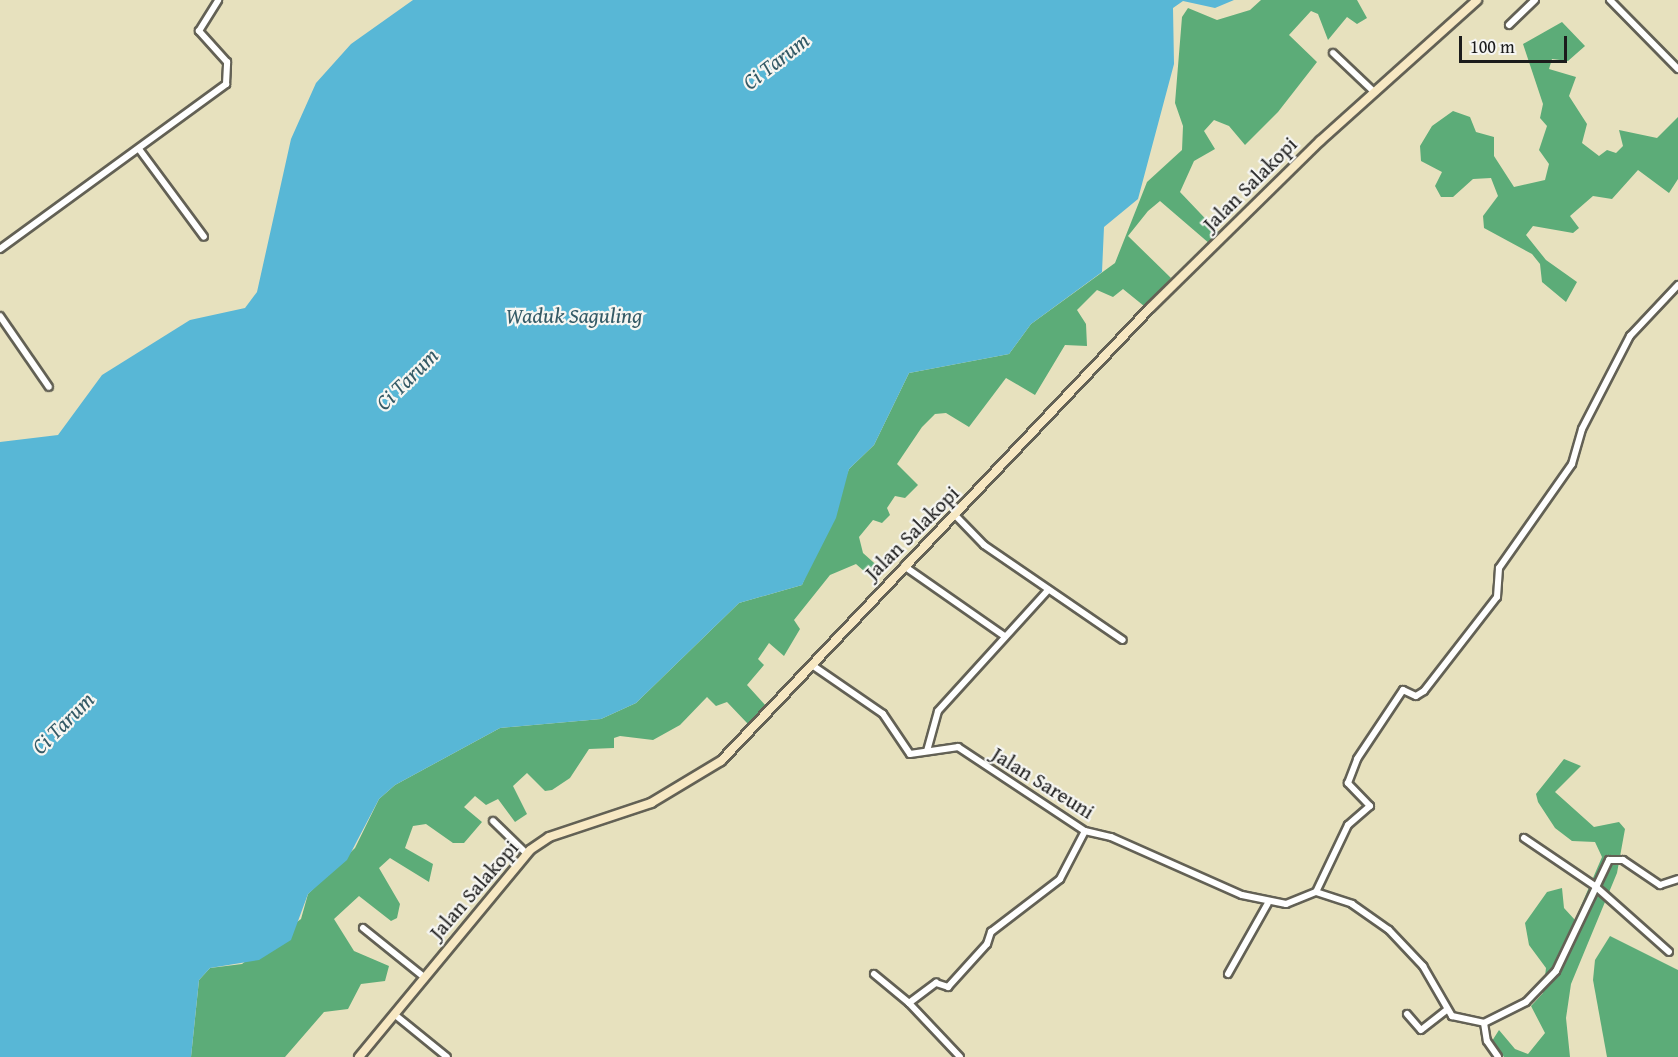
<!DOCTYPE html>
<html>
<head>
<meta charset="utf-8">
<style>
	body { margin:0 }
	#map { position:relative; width:1678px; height:1057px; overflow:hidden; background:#e7e1be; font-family:"Gentium Book Plus",serif }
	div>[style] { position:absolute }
	.forest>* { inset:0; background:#5cac78 }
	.water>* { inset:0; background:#58b7d6 }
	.roads { filter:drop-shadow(2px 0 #636155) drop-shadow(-2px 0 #636155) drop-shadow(0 2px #636155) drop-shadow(0 -2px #636155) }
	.street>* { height:6px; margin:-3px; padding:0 3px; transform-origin:3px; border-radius:3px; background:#fff }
	.secondary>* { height:8px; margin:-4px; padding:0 4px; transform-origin:4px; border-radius:4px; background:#f7e8c3 }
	span { translate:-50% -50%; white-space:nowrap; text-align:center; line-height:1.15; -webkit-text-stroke:4.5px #f6f6f2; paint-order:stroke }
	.street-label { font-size:21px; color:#1c1c1c }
	.water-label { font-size:22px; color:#345a66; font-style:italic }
	.scale { position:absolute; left:1459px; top:36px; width:108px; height:27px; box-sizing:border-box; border:3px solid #1c1c1c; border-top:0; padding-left:8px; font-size:18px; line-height:21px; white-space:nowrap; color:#1c1c1c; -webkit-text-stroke:4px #f6f6f2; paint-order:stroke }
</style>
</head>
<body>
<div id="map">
	<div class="forest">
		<i style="clip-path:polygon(1261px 0,1357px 0,1367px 18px,1357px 24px,1347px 17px,1328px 40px,1318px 14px,1311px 11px,1289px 35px,1317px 62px,1278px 112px,1245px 145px,1229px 126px,1214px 120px,1204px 131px,1215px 149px,1194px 161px,1180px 192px,1219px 233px,1210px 244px,1160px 201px,1148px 211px,1128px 236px,1171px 278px,1155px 296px,1144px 306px,1123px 289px,1113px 297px,1097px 290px,1077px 310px,1086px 324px,1087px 346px,1065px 345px,1035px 395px,1006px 378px,969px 427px,946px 413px,935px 414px,922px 427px,897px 464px,918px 485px,905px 498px,895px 496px,887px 508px,890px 515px,882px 523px,873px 520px,859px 537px,863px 553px,882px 570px,873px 579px,856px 564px,830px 575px,794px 620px,800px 629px,784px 656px,769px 643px,758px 659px,764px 665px,747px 685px,766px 706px,748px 724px,727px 702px,716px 706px,707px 697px,680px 725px,653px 740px,620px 736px,614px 738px,614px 748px,589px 749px,570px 778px,552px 790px,545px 791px,527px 773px,513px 786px,527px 814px,515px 822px,498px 799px,486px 805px,475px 796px,464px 807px,482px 822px,464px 843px,453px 843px,426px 824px,413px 826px,405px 848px,433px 864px,429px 882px,390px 858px,379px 868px,400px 904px,397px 918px,391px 921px,359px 896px,334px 919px,354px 951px,389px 966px,385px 981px,361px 984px,348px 1009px,324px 1012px,285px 1057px,191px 1057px,199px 980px,210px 968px,242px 964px,301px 919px,308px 894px,355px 848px,379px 799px,395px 785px,500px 728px,601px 719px,636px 703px,739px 603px,802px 585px,849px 469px,874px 445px,909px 373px,1009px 354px,1031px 324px,1115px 263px,1147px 182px,1182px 150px,1183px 126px,1175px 103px,1182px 17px,1188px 8px,1217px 20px,1250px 10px)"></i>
		<i style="clip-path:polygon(1562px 22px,1585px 46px,1568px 61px,1552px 59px,1549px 69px,1576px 77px,1569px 96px,1587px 124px,1582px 143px,1599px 156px,1607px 150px,1616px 153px,1623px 146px,1619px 130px,1657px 138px,1678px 117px,1678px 179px,1669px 193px,1638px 170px,1612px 199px,1593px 196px,1570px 216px,1579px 228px,1573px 233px,1533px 226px,1526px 235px,1546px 260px,1577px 282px,1566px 302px,1542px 282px,1540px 264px,1532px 254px,1484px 228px,1483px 216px,1498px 196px,1491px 178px,1473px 179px,1453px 197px,1441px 197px,1435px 186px,1442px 172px,1421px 161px,1420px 146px,1432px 126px,1453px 111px,1470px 117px,1476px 132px,1494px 137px,1494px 156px,1514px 187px,1545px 180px,1549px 164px,1539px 150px,1547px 126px,1540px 118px,1543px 104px,1523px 44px)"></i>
		<i style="clip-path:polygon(1564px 759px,1581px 766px,1555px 792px,1594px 827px,1619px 822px,1625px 829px,1617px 873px,1571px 984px,1566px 1018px,1570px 1057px,1504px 1057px,1492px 1041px,1499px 1030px,1515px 1049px,1528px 1054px,1545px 1033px,1531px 1006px,1543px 993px,1546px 968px,1529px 945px,1525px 923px,1547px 892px,1562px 888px,1564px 908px,1575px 920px,1602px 857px,1595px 842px,1572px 841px,1555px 828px,1538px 802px,1536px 794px)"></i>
		<i style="clip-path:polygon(1610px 936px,1678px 970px,1678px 1057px,1607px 1057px,1593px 980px,1595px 960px)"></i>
	</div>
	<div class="water">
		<i style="clip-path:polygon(413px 0,1234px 0,1215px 8px,1183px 1px,1173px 8px,1174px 64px,1138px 199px,1104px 227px,1102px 272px,1031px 324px,1009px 354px,909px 373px,874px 445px,849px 469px,836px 518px,802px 585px,739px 603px,636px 703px,601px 719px,500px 728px,395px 785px,379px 799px,347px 860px,308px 894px,291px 940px,259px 960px,210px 968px,199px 980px,191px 1057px,0 1057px,0 442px,58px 435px,102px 375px,190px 320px,245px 308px,257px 292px,291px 139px,316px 83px,351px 44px)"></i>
	</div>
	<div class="roads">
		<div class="street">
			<i style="left:1610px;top:0;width:97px;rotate:45.4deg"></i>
			<i style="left:1509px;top:25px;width:36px;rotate:-44deg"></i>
			<i style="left:1333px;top:53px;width:55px;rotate:43.5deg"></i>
			<i style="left:139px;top:149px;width:109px;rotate:53.5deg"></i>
			<i style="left:0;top:249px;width:280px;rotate:-36.1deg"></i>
			<i style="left:226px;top:84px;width:22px;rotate:-87deg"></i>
			<i style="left:227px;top:62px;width:42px;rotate:-132.1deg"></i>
			<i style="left:199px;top:31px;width:36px;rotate:-58deg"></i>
			<i style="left:0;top:316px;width:86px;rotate:55.4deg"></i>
			<i style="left:954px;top:514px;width:43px;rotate:45.9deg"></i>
			<i style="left:984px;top:545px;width:168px;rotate:34.4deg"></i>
			<i style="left:904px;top:566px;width:121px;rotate:34.9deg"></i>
			<i style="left:812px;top:665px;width:86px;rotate:34.6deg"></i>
			<i style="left:883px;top:714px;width:48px;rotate:56deg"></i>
			<i style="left:910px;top:754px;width:49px;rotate:-8.3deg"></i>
			<i style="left:958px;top:747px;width:152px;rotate:33.5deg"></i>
			<i style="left:1085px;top:831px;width:27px;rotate:13deg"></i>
			<i style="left:1111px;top:837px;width:143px;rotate:23.9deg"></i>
			<i style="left:1242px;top:895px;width:45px;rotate:11.6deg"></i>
			<i style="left:1286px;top:904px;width:32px;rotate:-22deg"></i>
			<i style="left:927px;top:751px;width:41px;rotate:-74.6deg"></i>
			<i style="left:938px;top:711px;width:164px;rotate:-47.7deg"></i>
			<i style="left:493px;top:821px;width:47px;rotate:44.1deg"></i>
			<i style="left:1524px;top:838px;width:86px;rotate:34.1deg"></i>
			<i style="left:1595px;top:886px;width:99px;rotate:41.7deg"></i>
			<i style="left:1316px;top:892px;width:74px;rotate:-64.5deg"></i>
			<i style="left:1348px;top:825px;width:29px;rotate:-41deg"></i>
			<i style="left:1370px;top:806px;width:32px;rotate:-134deg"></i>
			<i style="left:1348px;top:783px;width:26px;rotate:-69deg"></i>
			<i style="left:1357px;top:759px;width:83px;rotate:-56.3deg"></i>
			<i style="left:1403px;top:690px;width:14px;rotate:25deg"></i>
			<i style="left:1416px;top:696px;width:9px;rotate:-32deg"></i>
			<i style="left:1424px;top:691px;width:119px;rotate:-52.2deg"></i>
			<i style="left:1497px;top:597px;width:29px;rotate:-86deg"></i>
			<i style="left:1499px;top:568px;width:127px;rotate:-54.9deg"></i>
			<i style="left:1572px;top:464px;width:36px;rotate:-74deg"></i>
			<i style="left:1582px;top:429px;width:105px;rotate:-62.7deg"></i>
			<i style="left:1630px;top:336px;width:70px;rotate:-46.7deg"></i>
			<i style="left:1316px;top:892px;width:38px;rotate:18deg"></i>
			<i style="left:1352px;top:904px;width:45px;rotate:35.1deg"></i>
			<i style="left:1389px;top:930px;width:50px;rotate:46.6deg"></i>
			<i style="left:1423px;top:966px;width:58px;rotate:59.9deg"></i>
			<i style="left:1452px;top:1016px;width:33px;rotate:12deg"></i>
			<i style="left:1484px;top:1023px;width:47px;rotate:-26.6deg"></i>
			<i style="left:1526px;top:1002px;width:43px;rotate:-45.9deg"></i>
			<i style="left:1556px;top:971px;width:123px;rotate:-64.5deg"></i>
			<i style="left:1609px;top:860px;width:14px"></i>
			<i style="left:1623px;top:860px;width:45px;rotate:34deg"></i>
			<i style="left:1660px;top:885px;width:19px;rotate:-18deg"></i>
			<i style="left:363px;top:928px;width:78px;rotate:38.8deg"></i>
			<i style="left:874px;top:974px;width:45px;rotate:39.6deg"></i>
			<i style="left:909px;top:1003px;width:34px;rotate:-37deg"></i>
			<i style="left:936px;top:983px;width:13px;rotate:18deg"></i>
			<i style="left:948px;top:987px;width:58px;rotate:-47.8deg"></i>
			<i style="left:987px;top:944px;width:13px;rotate:-72deg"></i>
			<i style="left:991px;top:932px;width:87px;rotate:-37.5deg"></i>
			<i style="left:1060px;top:879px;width:54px;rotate:-62.5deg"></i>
			<i style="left:1228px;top:974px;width:81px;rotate:-60.6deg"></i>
			<i style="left:909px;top:1003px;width:74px;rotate:46.6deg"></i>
			<i style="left:394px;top:1014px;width:68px;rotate:39.1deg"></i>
			<i style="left:1407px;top:1014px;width:21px;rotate:49deg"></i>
			<i style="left:1421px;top:1030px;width:33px;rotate:-38deg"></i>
			<i style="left:1484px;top:1023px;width:18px;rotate:81deg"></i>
			<i style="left:1487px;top:1041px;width:19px;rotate:55deg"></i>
		</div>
		<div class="secondary">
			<i style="left:359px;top:1057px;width:268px;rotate:-50.4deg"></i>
			<i style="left:530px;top:850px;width:23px;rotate:-34deg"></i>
			<i style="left:549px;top:837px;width:108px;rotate:-18.4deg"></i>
			<i style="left:651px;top:803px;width:82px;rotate:-31deg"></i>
			<i style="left:721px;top:761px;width:625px;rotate:-46.56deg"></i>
			<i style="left:1151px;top:307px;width:237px;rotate:-44.5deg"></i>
			<i style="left:1320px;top:141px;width:211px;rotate:-41.9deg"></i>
		</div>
	</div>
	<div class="street-label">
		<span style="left:1250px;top:184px;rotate:-45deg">Jalan Salakopi</span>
		<span style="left:912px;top:533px;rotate:-45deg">Jalan Salakopi</span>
		<span style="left:1043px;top:783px;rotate:32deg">Jalan Sareuni</span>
		<span style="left:474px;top:890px;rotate:-49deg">Jalan Salakopi</span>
	</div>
	<div class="water-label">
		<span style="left:776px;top:61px;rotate:-38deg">Ci Tarum</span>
		<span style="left:574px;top:316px">Waduk Saguling</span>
		<span style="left:407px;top:379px;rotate:-45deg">Ci Tarum</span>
		<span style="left:63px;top:723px;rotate:-45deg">Ci Tarum</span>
	</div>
	<div class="scale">100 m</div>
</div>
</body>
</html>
